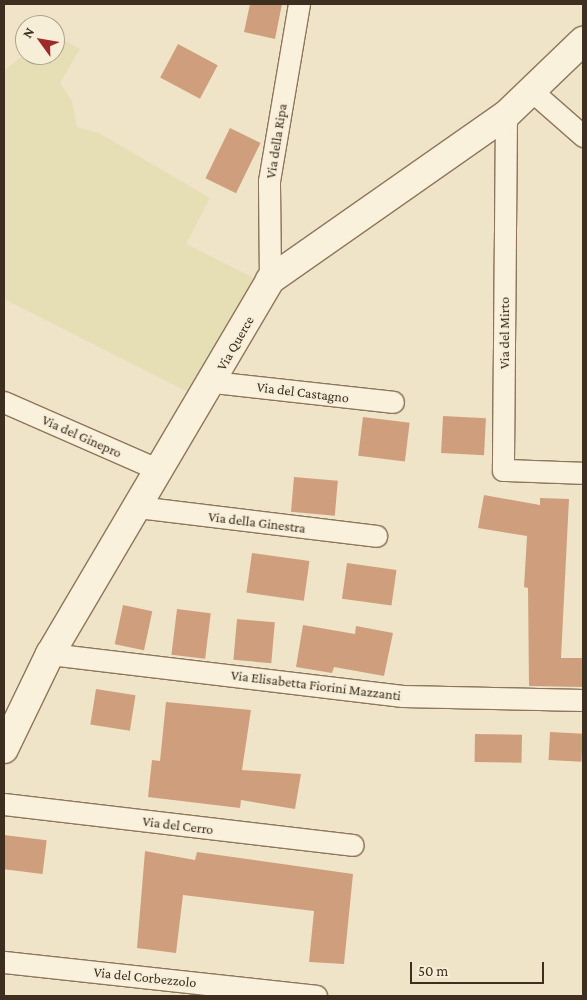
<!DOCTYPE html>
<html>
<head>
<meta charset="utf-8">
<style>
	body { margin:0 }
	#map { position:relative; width:587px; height:1000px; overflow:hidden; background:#f0e4c8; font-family:"Crimson Pro",serif }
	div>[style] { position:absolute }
	.farmland>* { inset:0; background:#e6deb5 }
	.building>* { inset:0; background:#cf9f7d; transform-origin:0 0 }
	.roads { filter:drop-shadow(1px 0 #8d765c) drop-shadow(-1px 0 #8d765c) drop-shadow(0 1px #8d765c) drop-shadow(0 -1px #8d765c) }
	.street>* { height:21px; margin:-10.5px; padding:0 10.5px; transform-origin:10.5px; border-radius:10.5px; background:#faf1dc }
	.secondary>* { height:28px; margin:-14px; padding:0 14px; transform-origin:14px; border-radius:14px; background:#faf1dc }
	span { translate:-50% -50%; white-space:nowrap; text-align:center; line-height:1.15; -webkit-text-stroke:4px #f7eed8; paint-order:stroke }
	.street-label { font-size:14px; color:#3d2e20 }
	.frame { position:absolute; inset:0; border:5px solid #3d2e20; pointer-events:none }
	.north { position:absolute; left:15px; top:15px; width:50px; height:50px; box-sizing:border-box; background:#f7eed8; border:1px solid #ada18e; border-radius:50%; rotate:302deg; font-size:14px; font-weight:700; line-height:20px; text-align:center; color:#3d2e20 }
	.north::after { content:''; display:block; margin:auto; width:18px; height:22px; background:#9e2a2b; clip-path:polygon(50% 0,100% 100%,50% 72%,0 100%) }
	.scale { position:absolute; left:410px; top:962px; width:134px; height:22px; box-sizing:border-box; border:2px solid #3d2e20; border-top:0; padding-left:6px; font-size:15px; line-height:18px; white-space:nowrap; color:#3d2e20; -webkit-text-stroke:4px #f7eed8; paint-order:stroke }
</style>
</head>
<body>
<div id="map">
	<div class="farmland">
		<i style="clip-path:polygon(55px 35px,80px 49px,60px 83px,72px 101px,77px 127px,99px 133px,210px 198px,186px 244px,256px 279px,192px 394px,4px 299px,4px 71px,25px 54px,55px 55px)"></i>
	</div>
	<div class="building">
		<i style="clip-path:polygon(250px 4px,282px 4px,275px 39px,244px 32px)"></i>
		<i style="left:178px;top:44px;width:45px;height:38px;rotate:28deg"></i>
		<i style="left:230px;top:128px;width:34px;height:56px;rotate:26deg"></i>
		<i style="left:443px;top:416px;width:43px;height:37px;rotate:3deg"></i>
		<i style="left:363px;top:417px;width:47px;height:39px;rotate:7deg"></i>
		<i style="left:294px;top:477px;width:44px;height:35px;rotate:5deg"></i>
		<i style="clip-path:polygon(484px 495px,540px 505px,540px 498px,569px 499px,561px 658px,583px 658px,583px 687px,529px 686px,528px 588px,524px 587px,527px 536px,478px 528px)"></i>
		<i style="left:252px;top:553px;width:58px;height:40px;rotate:8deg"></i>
		<i style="left:347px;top:563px;width:50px;height:36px;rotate:8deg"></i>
		<i style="left:123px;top:605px;width:30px;height:40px;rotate:12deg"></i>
		<i style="left:177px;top:609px;width:34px;height:46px;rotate:7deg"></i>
		<i style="left:237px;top:619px;width:38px;height:41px;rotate:5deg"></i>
		<i style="clip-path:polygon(303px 625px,355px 634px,356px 626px,393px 633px,384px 676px,334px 667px,332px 673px,296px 667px)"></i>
		<i style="left:96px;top:689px;width:40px;height:36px;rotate:9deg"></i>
		<i style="clip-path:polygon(166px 702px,251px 710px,242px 770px,301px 774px,295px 809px,241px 800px,240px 808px,148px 797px,152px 760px,160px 761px)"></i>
		<i style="left:550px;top:732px;width:33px;height:28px;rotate:3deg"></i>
		<i style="left:475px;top:734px;width:47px;height:28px;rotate:1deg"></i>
		<i style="left:4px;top:835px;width:43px;height:34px;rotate:7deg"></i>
		<i style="clip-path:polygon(145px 851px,195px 860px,197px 852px,353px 874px,344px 964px,309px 962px,314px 911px,183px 895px,176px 953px,137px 948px)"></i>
	</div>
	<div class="roads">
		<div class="street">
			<i style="left:533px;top:92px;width:67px;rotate:41.3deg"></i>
			<i style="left:506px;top:115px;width:355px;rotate:90.5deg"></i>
			<i style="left:503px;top:470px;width:80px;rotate:2.1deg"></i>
			<i style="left:270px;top:280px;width:99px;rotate:-90.6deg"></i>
			<i style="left:269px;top:181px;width:180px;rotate:-80.4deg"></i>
			<i style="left:213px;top:382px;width:181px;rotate:6.3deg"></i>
			<i style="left:4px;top:402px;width:171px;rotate:23.7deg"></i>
			<i style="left:138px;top:507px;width:240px;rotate:6.9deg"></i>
			<i style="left:50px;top:654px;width:355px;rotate:6.8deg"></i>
			<i style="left:403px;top:696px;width:180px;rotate:1.3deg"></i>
			<i style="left:4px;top:804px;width:351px;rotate:6.7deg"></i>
			<i style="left:4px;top:962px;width:314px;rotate:6.2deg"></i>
		</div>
		<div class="secondary">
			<i style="left:4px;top:749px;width:106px;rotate:-64.2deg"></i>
			<i style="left:50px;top:654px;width:434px;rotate:-59.5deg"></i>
			<i style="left:270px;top:280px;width:288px;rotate:-35deg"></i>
			<i style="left:506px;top:115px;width:107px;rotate:-43.9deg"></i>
		</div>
	</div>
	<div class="street-label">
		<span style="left:276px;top:141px;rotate:-81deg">Via della Ripa</span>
		<span style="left:504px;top:333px;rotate:-90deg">Via del Mirto</span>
		<span style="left:235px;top:343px;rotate:-60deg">Via Querce</span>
		<span style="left:303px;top:392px;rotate:7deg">Via del Castagno</span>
		<span style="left:82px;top:436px;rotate:24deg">Via del Ginepro</span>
		<span style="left:257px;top:522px;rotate:7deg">Via della Ginestra</span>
		<span style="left:316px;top:685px;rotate:7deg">Via Elisabetta Fiorini Mazzanti</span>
		<span style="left:178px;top:825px;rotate:7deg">Via del Cerro</span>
		<span style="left:145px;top:977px;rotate:6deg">Via del Corbezzolo</span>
	</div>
	<div class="frame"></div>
	<div class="north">N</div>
	<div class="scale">50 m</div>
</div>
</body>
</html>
